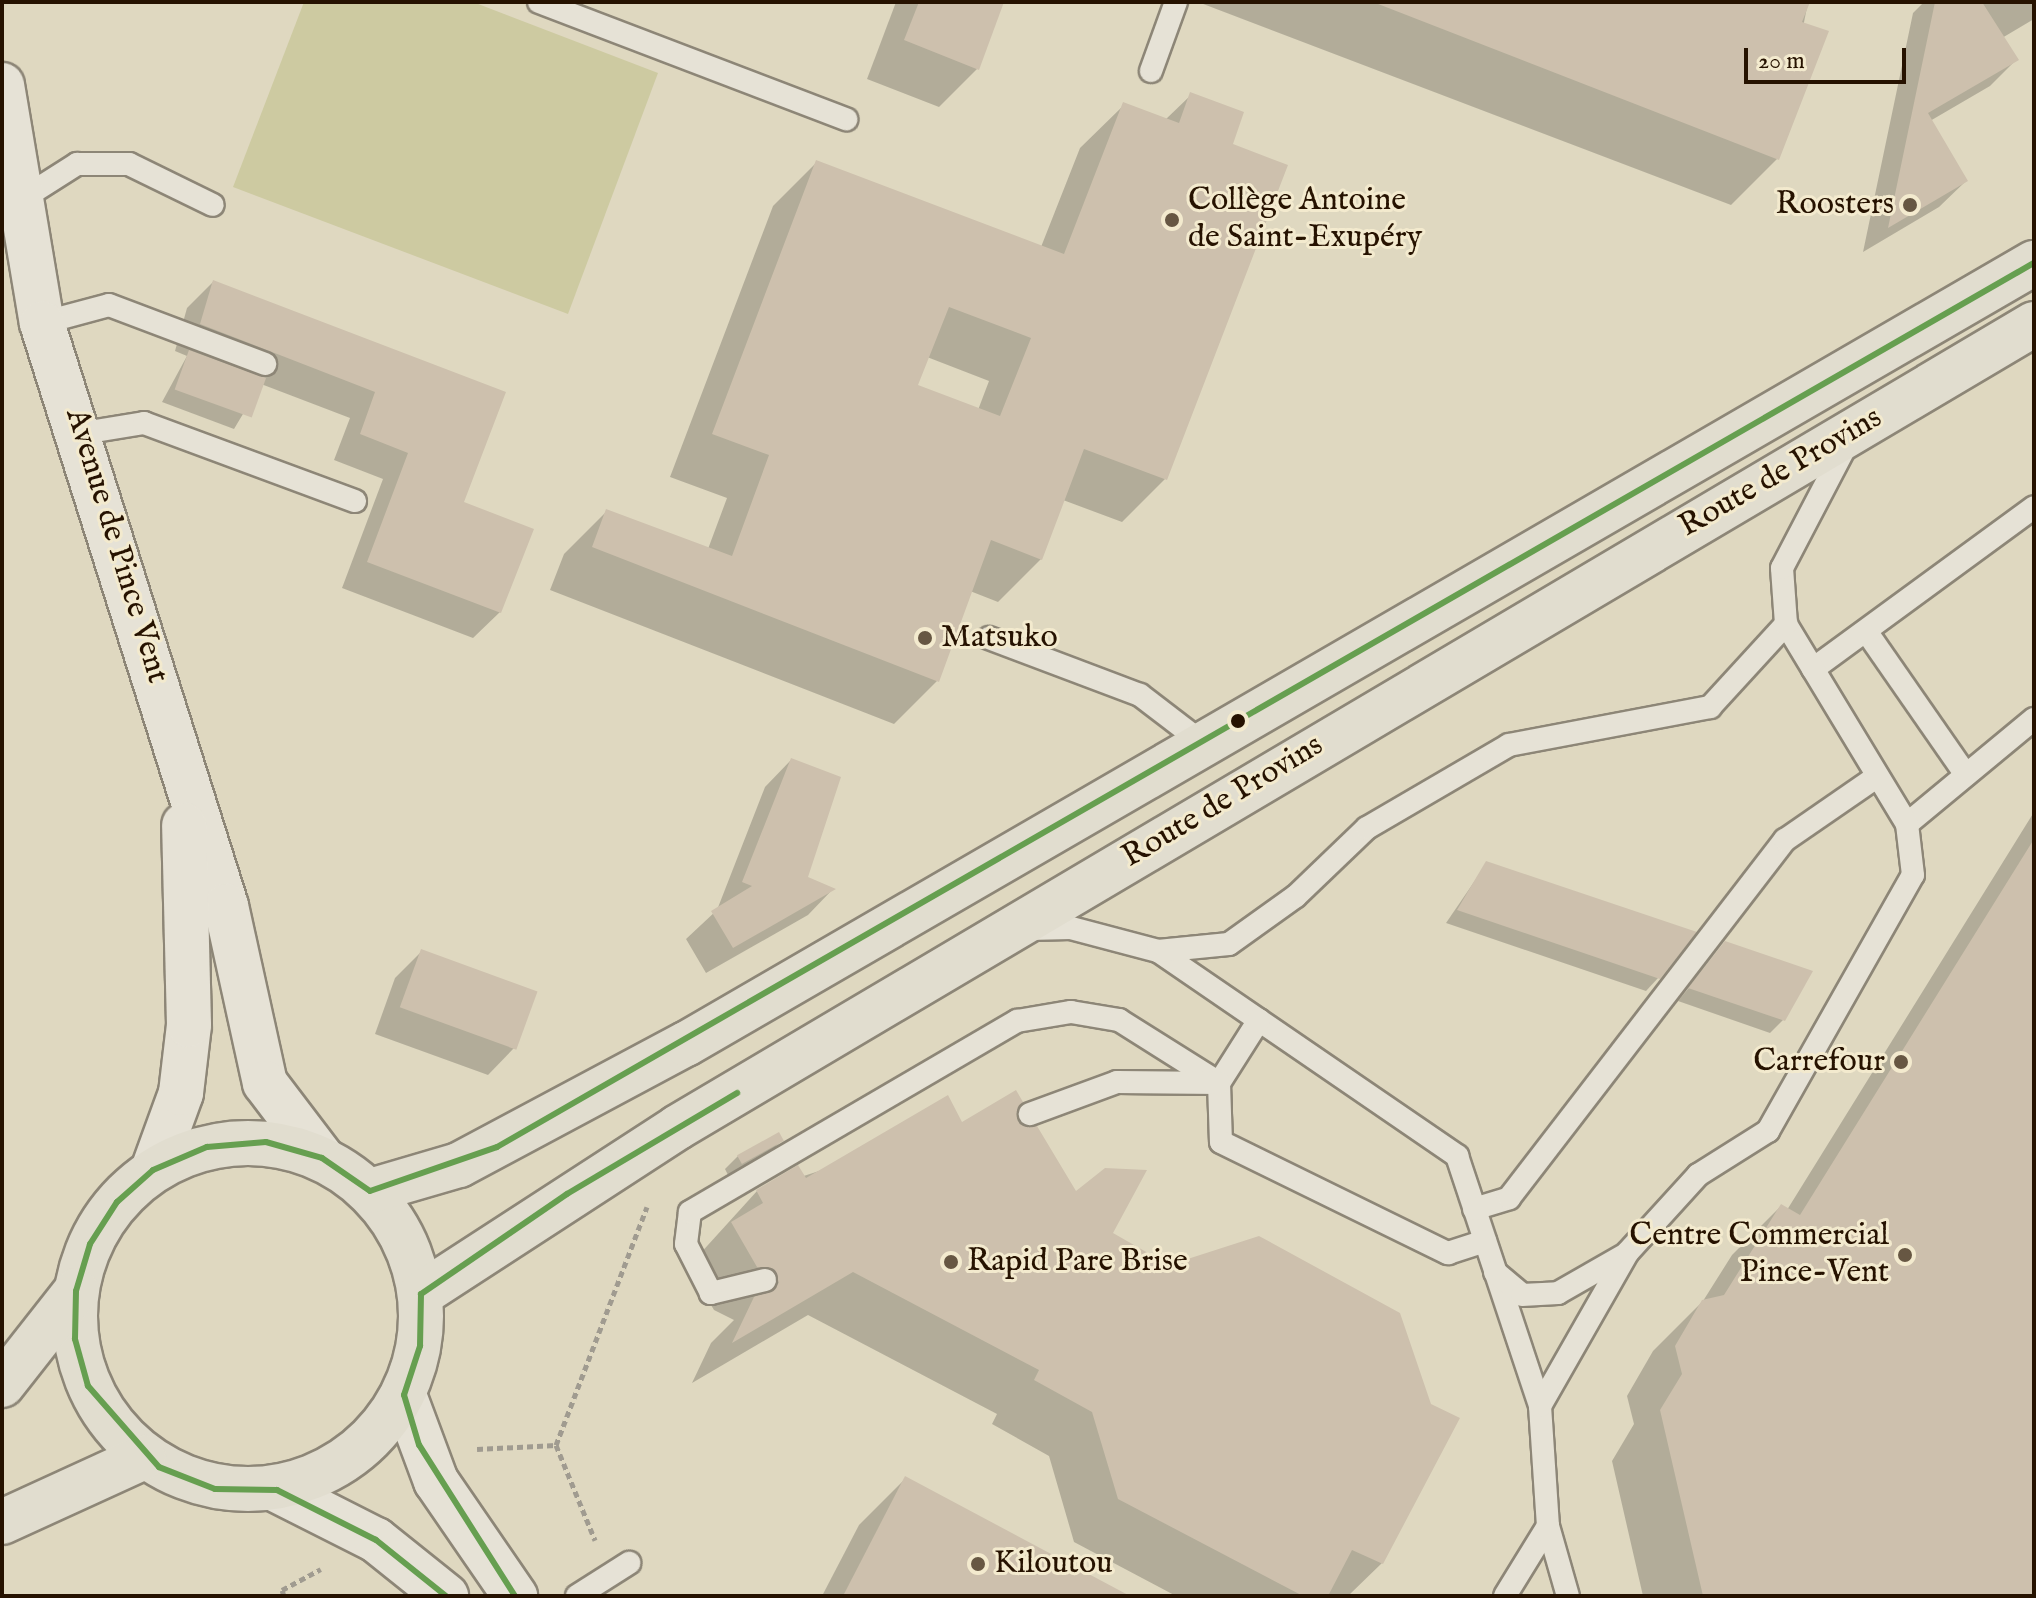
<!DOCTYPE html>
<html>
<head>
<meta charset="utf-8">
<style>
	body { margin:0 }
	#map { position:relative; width:2036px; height:1598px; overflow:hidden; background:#dfd8c0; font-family:"IM FELL English",serif }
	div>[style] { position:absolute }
	.green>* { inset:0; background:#cdcaa1 }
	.shadow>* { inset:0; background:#0003 }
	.building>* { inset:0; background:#cdc0ad; transform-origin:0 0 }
	.path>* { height:5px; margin-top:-2.5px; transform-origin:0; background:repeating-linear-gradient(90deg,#a09b90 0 6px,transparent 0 10px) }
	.roads { filter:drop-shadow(2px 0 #8d8677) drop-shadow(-2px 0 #8d8677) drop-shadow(0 2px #8d8677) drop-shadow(0 -2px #8d8677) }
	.service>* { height:22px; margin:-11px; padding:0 11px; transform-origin:11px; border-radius:11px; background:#e6e2d6 }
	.secondary>* { height:44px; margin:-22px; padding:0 22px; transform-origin:22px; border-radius:22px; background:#e6e2d6 }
	.primary>* { height:44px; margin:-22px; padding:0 22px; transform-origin:22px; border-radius:22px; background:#e1ddcf }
	.primary>.ring { margin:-22px; padding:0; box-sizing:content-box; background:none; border:44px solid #e1ddcf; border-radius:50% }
	.bus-1>* { height:6px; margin:-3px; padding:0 3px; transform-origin:3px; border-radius:3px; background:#669f50 }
	.dots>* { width:22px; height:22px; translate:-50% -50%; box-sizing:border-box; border:4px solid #f3eace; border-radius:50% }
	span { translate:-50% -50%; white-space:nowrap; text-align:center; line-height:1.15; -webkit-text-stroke:6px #f3eace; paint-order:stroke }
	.poi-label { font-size:32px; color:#261200 }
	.left { translate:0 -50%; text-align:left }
	.right { translate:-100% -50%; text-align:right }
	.street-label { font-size:32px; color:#261200 }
	.frame { position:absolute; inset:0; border:4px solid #261200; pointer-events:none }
	.scale { position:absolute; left:1744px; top:48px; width:162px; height:36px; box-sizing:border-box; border:4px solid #261200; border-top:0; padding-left:10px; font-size:24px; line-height:28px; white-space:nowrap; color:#261200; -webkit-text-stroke:6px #f3eace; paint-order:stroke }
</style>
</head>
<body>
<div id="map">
	<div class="green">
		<i style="clip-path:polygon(304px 2px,473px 2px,658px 73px,568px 314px,233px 187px)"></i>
	</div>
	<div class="shadow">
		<i style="clip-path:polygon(896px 2px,1002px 2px,977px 69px,939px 107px,867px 79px)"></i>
		<i style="clip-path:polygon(1198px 2px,1808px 2px,1777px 159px,1731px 205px)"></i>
		<i style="clip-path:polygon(1924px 2px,2034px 2px,2034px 19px,2002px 38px,2016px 60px,1990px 86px,1930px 121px,1966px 181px,1939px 207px,1863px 252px,1913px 13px)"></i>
		<i style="clip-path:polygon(evenodd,1191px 95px,1231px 145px,1165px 479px,1122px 522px,1063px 500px,1041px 559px,998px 602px,970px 591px,937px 681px,894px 724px,550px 590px,564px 554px,607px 511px,708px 549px,727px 498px,670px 477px,773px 206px,816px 163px,1041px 247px,1080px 148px,1124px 105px,1165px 120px,1191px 95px,927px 357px,989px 381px,978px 410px,916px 386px,927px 357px)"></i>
		<i style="clip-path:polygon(213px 282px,503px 393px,461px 503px,500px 612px,473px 638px,342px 588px,383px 479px,334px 460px,350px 418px,261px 384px,234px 429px,162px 402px,187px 356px,175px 351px,187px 308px)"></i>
		<i style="clip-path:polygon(791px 760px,805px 878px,833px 889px,808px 915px,706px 973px,686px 939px,717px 910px,765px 787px)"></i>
		<i style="clip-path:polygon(2034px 812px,2034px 1596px,1643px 1596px,1612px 1461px,1634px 1424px,1627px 1396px,1653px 1351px,1703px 1301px,1732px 1255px,1781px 1206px,1787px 1210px)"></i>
		<i style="clip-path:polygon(1487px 863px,1659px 977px,1646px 991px,1446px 923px)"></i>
		<i style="clip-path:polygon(1725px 944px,1783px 1020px,1770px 1033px,1678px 1001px)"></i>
		<i style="clip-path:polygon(421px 952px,514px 1048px,488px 1075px,375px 1034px,395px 978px)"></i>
		<i style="clip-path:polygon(1015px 1121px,1382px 1563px,1348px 1596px,1176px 1596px,1074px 1542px,1049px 1456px,992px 1424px,997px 1414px,808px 1315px,692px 1383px,711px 1343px,734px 1320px,714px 1310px,688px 1267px,757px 1191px,961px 1125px)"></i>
		<i style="clip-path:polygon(782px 1140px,769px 1153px,729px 1177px,725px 1169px,738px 1156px)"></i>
		<i style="clip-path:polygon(906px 1478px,1125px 1596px,822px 1596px,859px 1525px)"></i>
	</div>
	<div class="building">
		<i style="clip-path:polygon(919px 2px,1004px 2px,979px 70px,904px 40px)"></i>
		<i style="clip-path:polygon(1373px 2px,1810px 2px,1802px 22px,1829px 31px,1779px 160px)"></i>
		<i style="clip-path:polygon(1935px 2px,1982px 2px,2019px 60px,1928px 113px,1968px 181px,1888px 228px)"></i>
		<i style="clip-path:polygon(evenodd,1190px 92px,1244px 112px,1233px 144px,1288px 165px,1167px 480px,1084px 449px,1042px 560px,991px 540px,939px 682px,592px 547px,606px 509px,732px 556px,769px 455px,712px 434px,816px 160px,1064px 254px,1123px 102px,1179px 123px,1190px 92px,949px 307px,1031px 338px,1000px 416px,918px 385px,949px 307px)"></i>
		<i style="clip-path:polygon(213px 280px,506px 392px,464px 502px,534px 529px,501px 613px,367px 562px,408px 453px,360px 434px,375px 392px,200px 324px)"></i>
		<i style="left:189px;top:350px;width:82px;height:42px;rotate:20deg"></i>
		<i style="clip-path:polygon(791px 758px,841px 777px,808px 877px,836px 889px,733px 948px,711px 911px,752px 886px,742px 882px)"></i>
		<i style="clip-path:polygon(2034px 839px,2034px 1596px,1703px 1596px,1660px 1410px,1682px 1374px,1675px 1346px,1702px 1300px,1724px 1295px,1781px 1204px,1800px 1215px)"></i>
		<i style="clip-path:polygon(1486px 861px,1697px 932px,1660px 979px,1457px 910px)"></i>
		<i style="clip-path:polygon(1725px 941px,1813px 971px,1785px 1021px,1688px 988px)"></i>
		<i style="left:421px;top:949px;width:124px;height:62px;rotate:20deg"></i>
		<i style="clip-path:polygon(1016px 1090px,1023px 1102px,1017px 1120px,1037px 1126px,1076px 1191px,1105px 1168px,1147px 1170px,1113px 1233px,1169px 1265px,1259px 1236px,1400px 1313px,1431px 1404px,1460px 1418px,1383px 1564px,1352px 1550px,1328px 1596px,1303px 1596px,1118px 1499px,1092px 1412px,1034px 1380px,1039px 1370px,853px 1272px,732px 1343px,754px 1297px,779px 1283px,775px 1270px,757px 1267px,731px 1222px,763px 1203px,756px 1190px,798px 1165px,806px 1178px,948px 1095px,962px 1122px)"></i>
		<i style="left:779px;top:1132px;width:10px;height:48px;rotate:61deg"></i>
		<i style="clip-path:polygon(905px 1476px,1130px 1596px,843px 1596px)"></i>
	</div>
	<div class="path">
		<i style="left:556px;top:1445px;width:255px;rotate:-69.1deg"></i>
		<i style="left:477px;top:1449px;width:79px;rotate:-2.9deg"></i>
		<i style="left:556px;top:1445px;width:103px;rotate:67.7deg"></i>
		<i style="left:284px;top:1596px;width:6px;rotate:-108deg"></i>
		<i style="left:282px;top:1590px;width:44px;rotate:-28.3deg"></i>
	</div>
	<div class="roads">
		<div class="service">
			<i style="left:539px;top:2px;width:329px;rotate:20.9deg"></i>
			<i style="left:1151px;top:71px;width:73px;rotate:-70.1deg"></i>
			<i style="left:25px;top:197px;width:62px;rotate:-32.4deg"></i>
			<i style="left:77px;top:164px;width:52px"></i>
			<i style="left:129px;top:164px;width:93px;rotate:26deg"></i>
			<i style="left:42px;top:323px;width:69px;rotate:-15deg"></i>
			<i style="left:109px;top:305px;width:167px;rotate:20.7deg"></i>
			<i style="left:83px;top:433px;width:62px;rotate:-9.3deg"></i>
			<i style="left:144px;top:423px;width:225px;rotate:20.3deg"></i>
			<i style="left:1866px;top:631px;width:175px;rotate:55.2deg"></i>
			<i style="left:989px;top:638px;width:161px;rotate:20.7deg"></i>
			<i style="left:1140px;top:695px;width:81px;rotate:37.4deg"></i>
			<i style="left:1813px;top:669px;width:274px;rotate:-36.2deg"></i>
			<i style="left:1907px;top:824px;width:165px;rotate:-39.6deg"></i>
			<i style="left:1028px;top:929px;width:43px;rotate:-1.3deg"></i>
			<i style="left:1071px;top:928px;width:90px;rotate:14.8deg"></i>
			<i style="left:1158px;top:951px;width:363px;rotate:34.4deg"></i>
			<i style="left:1457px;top:1156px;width:263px;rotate:71.6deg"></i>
			<i style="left:1540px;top:1406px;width:120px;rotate:86.2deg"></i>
			<i style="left:1548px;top:1526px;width:82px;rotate:121.6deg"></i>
			<i style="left:1158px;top:951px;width:71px;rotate:-5.6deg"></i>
			<i style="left:1229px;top:944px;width:82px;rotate:-35.6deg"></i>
			<i style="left:1296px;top:896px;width:98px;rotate:-43.8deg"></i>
			<i style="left:1367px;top:828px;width:164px;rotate:-30.3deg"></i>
			<i style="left:1509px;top:745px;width:205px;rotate:-10.7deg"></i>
			<i style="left:1710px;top:707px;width:113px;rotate:-47.5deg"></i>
			<i style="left:1259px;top:1020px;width:75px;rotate:122.4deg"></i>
			<i style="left:1219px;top:1083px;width:59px;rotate:88.1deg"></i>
			<i style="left:1221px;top:1142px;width:253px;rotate:26.1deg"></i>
			<i style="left:1448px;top:1253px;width:39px;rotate:-18deg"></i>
			<i style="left:1474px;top:1209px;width:37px;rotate:-17deg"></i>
			<i style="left:1509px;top:1198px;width:452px;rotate:-52.4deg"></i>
			<i style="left:1785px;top:840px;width:109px;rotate:-34.6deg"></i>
			<i style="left:1495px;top:1272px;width:35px;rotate:40deg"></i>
			<i style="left:1522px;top:1295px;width:36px;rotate:-3deg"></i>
			<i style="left:1558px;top:1293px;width:78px;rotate:-29.8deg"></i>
			<i style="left:765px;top:1280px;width:56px;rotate:166.5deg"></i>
			<i style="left:711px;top:1293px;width:55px;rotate:-117deg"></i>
			<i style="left:686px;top:1244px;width:32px;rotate:-83deg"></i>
			<i style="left:690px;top:1212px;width:379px;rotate:-30.3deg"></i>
			<i style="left:1017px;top:1021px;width:55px;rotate:-9.5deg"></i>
			<i style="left:1071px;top:1012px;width:49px;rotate:9.5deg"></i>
			<i style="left:1119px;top:1020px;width:118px;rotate:32.2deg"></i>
			<i style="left:1219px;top:1083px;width:102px;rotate:-179.4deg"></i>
			<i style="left:1117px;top:1082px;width:93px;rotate:159.8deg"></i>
			<i style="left:1540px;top:1406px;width:177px;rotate:-60.3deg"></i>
			<i style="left:1628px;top:1252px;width:104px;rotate:-47.7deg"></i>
			<i style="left:1698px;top:1175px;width:83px;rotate:-32.2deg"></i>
			<i style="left:1768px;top:1131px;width:294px;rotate:-60.5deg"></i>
			<i style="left:1913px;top:875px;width:51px;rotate:-96.7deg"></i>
			<i style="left:1907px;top:824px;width:234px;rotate:-121.2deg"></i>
			<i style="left:1786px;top:624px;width:56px;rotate:-94.1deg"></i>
			<i style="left:1782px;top:568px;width:142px;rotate:-62.4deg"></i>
			<i style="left:1548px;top:1526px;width:73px;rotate:74.1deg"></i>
			<i style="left:577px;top:1596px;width:62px;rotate:-32.4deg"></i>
		</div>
		<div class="secondary">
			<i style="left:2px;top:85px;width:241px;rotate:80.5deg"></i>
			<i style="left:42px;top:323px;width:611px;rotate:72.48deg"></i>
			<i style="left:226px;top:906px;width:181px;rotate:77.6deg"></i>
			<i style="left:265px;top:1083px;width:94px;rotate:52.8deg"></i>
			<i style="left:153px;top:1170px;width:82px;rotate:-70deg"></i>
			<i style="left:181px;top:1093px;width:68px;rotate:-83.3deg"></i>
			<i style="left:189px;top:1025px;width:200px;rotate:-91.4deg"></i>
			<i style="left:404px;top:1395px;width:92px;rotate:69.6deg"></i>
			<i style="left:436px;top:1481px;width:140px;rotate:55.5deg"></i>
			<i style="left:277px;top:1490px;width:111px;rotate:26.8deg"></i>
			<i style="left:376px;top:1540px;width:90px;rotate:38.7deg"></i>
		</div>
		<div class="primary">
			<i class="ring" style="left:75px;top:1143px;width:302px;height:302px"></i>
			<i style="left:370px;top:1191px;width:93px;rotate:-16.3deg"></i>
			<i style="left:459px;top:1165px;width:257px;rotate:-28.1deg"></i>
			<i style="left:686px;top:1044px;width:1558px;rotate:-30.09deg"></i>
			<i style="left:421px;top:1294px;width:306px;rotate:-33deg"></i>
			<i style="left:678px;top:1127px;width:1576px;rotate:-30.63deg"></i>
			<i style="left:2px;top:1385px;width:120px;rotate:-51.8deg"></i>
			<i style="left:2px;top:1522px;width:156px;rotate:-24.6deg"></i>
		</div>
	</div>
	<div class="bus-1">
		<i style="left:446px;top:1596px;width:90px;rotate:-141.3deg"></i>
		<i style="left:376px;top:1540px;width:111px;rotate:-153.2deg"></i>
		<i style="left:277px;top:1490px;width:62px;rotate:-179.1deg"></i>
		<i style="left:215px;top:1489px;width:60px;rotate:-158.6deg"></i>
		<i style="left:159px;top:1467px;width:108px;rotate:-131.2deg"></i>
		<i style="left:88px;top:1386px;width:49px;rotate:-105.5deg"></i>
		<i style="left:75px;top:1339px;width:48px;rotate:-88.8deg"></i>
		<i style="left:76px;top:1291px;width:49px;rotate:-73.4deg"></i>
		<i style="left:90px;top:1244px;width:50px;rotate:-57.3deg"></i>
		<i style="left:117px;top:1202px;width:48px;rotate:-41.6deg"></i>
		<i style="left:153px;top:1170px;width:59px;rotate:-23.1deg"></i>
		<i style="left:207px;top:1147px;width:59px;rotate:-4.8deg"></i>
		<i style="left:266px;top:1142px;width:58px;rotate:15.9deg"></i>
		<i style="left:322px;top:1158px;width:58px;rotate:34.5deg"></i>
		<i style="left:370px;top:1191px;width:134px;rotate:-19.1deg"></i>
		<i style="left:497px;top:1147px;width:1773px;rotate:-29.91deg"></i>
		<i style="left:515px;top:1596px;width:179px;rotate:-122.4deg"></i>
		<i style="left:419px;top:1445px;width:52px;rotate:-106.7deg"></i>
		<i style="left:404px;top:1395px;width:52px;rotate:-71.9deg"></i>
		<i style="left:420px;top:1346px;width:52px;rotate:-88.9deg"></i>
		<i style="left:421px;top:1294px;width:177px;rotate:-34.4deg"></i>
		<i style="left:567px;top:1194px;width:198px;rotate:-30.7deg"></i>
	</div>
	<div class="dots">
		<i style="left:1910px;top:205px;background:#675743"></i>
		<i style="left:1172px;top:220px;background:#675743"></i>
		<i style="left:925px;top:638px;background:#675743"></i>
		<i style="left:1238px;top:721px;background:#261200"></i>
		<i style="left:1901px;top:1062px;background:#675743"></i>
		<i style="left:1905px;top:1255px;background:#675743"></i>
		<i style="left:951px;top:1262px;background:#675743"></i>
		<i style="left:978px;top:1564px;background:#675743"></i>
	</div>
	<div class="poi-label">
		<span class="left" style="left:1188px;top:220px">Collège Antoine<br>de Saint-Exupéry</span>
		<span class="right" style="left:1894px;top:205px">Roosters</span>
		<span class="left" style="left:941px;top:638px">Matsuko</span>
		<span class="right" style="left:1885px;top:1062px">Carrefour</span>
		<span class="right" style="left:1889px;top:1255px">Centre Commercial<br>Pince-Vent</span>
		<span class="left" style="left:967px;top:1262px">Rapid Pare Brise</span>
		<span class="left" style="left:994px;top:1564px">Kiloutou</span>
	</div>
	<div class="street-label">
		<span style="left:1781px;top:473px;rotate:-30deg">Route de Provins</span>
		<span style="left:116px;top:546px;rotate:73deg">Avenue de Pince Vent</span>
		<span style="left:1223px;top:802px;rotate:-31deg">Route de Provins</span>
	</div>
	<div class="frame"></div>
	<div class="scale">20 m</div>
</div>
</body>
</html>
